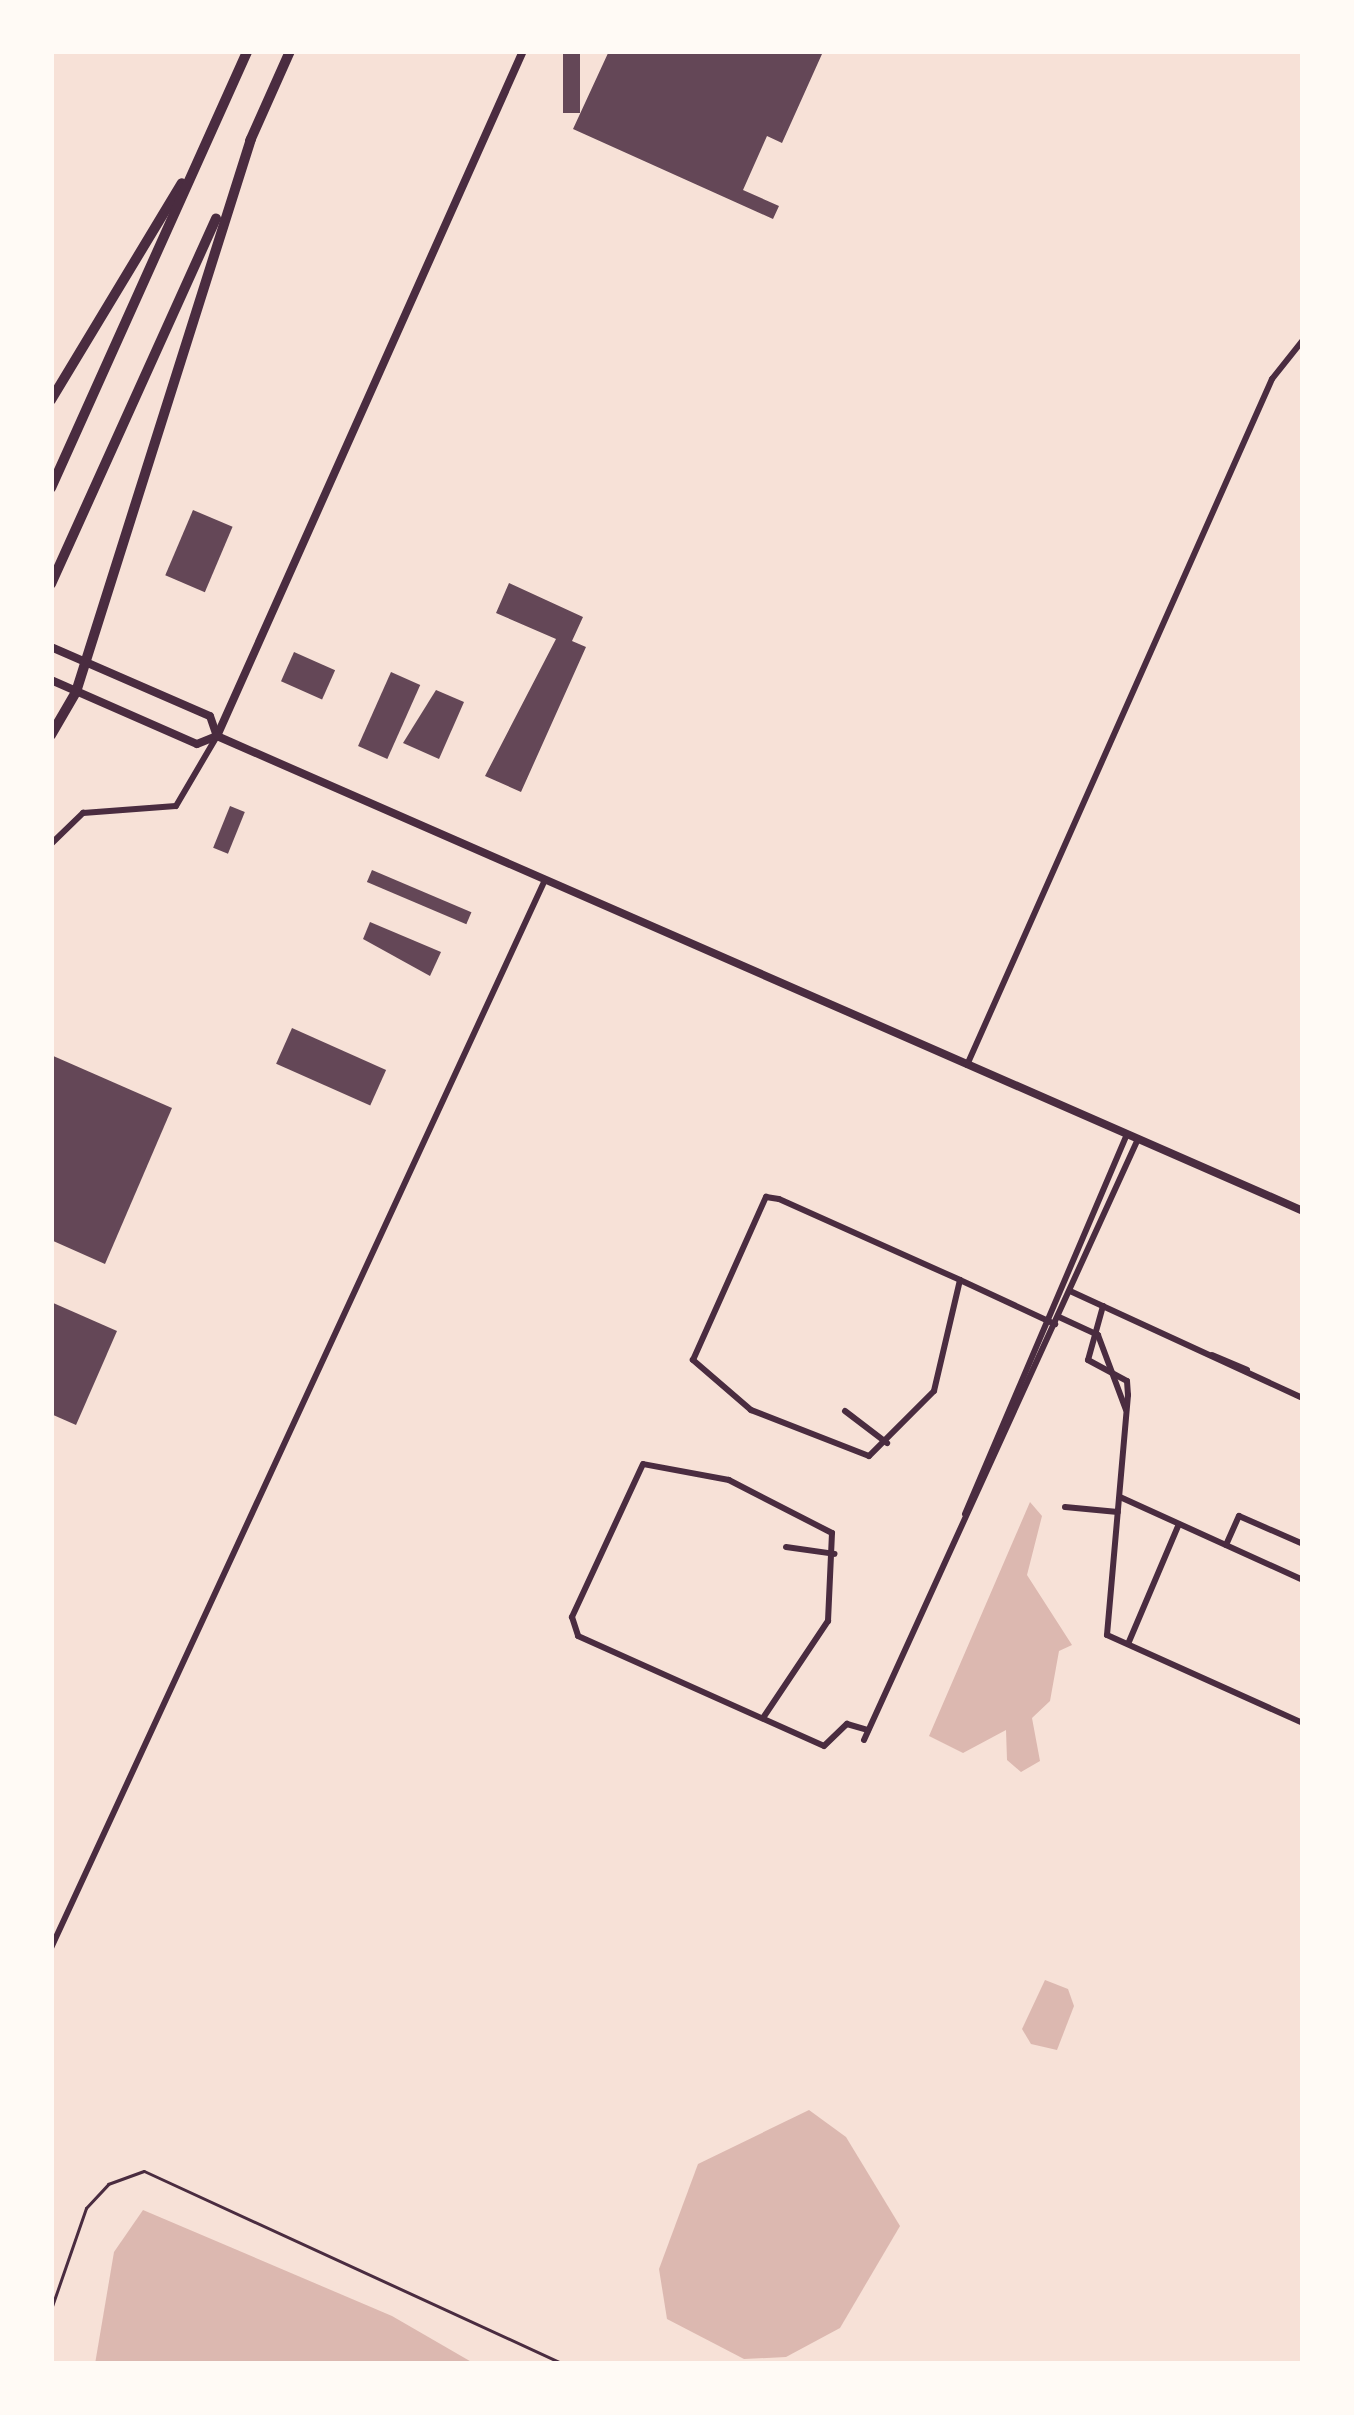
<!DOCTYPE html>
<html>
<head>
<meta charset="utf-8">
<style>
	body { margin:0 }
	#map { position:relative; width:1354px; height:2415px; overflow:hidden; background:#f7e1d7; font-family:"Libre Baskerville",serif }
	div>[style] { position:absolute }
	.water>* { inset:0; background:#dcb8b0 }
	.building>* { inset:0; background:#644757; transform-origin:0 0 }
	.path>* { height:3px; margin:-1.5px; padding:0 1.5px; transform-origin:1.5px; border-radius:1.5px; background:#4a2c40 }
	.minor>* { height:6px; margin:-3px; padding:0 3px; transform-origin:3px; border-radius:3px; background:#4a2c40 }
	.tertiary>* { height:8px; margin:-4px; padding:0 4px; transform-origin:4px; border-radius:4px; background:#4a2c40 }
	.secondary>* { height:8px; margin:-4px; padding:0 4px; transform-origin:4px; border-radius:4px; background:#4a2c40 }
	.motorway>* { height:10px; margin:-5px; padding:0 5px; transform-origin:5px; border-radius:5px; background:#4a2c40 }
	span { translate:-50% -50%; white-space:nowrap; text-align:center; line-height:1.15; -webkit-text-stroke:9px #fffaf5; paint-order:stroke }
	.frame { position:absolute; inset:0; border:54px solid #fffaf5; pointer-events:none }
</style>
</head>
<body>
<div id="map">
	<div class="water">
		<i style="clip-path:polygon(1030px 1502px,1042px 1516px,1027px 1575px,1072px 1645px,1059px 1651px,1050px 1701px,1032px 1718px,1040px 1761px,1021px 1772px,1007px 1760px,1006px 1730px,963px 1753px,929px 1736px)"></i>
		<i style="clip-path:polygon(1045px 1980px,1068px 1989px,1074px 2006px,1057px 2050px,1031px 2044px,1022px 2029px)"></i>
		<i style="clip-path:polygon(809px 2110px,846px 2137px,900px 2226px,840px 2328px,786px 2357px,744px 2359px,667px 2319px,659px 2269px,698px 2164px)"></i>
		<i style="clip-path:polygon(143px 2210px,392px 2316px,475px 2364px,95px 2364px,114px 2252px)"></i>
	</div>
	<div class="building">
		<i style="left:563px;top:51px;width:17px;height:62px"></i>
		<i style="clip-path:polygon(609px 51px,822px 54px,782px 143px,767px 136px,743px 190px,779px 206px,773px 219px,573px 129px)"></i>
		<i style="left:193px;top:510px;width:43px;height:71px;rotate:23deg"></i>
		<i style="clip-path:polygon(509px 583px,583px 617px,572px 641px,586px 647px,521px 792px,485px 776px,556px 639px,496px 613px)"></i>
		<i style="left:294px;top:652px;width:45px;height:32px;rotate:24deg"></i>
		<i style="left:391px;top:672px;width:32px;height:81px;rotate:24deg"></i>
		<i style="clip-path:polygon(436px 690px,464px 702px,439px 759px,403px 743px)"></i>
		<i style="left:230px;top:806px;width:16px;height:45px;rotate:22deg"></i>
		<i style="left:372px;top:870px;width:108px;height:13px;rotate:23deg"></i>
		<i style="clip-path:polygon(370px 922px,441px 952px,430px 976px,363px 939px)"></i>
		<i style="left:292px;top:1028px;width:103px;height:39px;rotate:24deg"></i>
		<i style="clip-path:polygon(51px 1055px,172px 1108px,105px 1264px,51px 1240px)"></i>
		<i style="clip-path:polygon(51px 1302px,117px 1331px,76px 1425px,51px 1414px)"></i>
	</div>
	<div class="path">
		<i style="left:51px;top:2309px;width:107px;rotate:-70.9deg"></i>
		<i style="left:86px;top:2208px;width:33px;rotate:-47deg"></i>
		<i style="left:108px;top:2184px;width:38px;rotate:-20deg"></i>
		<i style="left:144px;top:2171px;width:462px;rotate:24.7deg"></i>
	</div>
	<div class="minor">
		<i style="left:51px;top:844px;width:45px;rotate:-44.1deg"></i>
		<i style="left:83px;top:813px;width:93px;rotate:-4.3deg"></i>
		<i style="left:176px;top:806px;width:81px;rotate:-59.6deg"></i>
		<i style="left:967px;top:1065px;width:751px;rotate:-66.03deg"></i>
		<i style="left:1272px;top:379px;width:50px;rotate:-51.5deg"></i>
		<i style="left:960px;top:1280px;width:114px;rotate:103.2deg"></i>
		<i style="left:934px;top:1391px;width:92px;rotate:135deg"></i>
		<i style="left:869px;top:1456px;width:127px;rotate:-158.7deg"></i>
		<i style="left:751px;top:1410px;width:77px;rotate:-139.2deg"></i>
		<i style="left:693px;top:1360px;width:179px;rotate:-65.9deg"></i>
		<i style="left:766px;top:1197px;width:13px;rotate:9deg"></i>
		<i style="left:779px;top:1199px;width:198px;rotate:24.1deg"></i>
		<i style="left:960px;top:1280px;width:105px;rotate:24.9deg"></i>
		<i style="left:1070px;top:1291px;width:256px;rotate:24.7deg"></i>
		<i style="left:1103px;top:1306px;width:56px;rotate:105.5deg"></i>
		<i style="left:1088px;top:1360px;width:44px;rotate:28.3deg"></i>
		<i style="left:1127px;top:1381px;width:14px;rotate:86deg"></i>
		<i style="left:1128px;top:1395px;width:241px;rotate:95deg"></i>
		<i style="left:1107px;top:1635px;width:215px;rotate:24.2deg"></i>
		<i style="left:1059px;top:1317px;width:43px;rotate:24.8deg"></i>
		<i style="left:1098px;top:1335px;width:80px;rotate:69.5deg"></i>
		<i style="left:1212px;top:1355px;width:38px;rotate:23deg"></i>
		<i style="left:845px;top:1411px;width:53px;rotate:37.3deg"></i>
		<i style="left:1120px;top:1497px;width:201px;rotate:24.4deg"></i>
		<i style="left:1065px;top:1507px;width:53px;rotate:5.4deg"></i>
		<i style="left:965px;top:1514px;width:413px;rotate:-66.9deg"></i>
		<i style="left:1226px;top:1545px;width:32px;rotate:-66deg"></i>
		<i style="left:1239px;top:1516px;width:70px;rotate:23.6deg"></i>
		<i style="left:786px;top:1547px;width:49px;rotate:8.1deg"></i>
		<i style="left:1128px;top:1644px;width:130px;rotate:-67deg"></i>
		<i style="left:763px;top:1718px;width:117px;rotate:-56.2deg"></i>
		<i style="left:828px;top:1621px;width:88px;rotate:-87.4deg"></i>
		<i style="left:832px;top:1533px;width:116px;rotate:-152.8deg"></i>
		<i style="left:729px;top:1480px;width:87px;rotate:-169.5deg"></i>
		<i style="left:643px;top:1464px;width:169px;rotate:114.9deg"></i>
		<i style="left:572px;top:1617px;width:20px;rotate:72deg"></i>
		<i style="left:578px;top:1636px;width:269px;rotate:24.1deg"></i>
		<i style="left:824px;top:1746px;width:32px;rotate:-44deg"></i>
		<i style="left:847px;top:1724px;width:22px;rotate:16deg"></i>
		<i style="left:864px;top:1740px;width:661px;rotate:-65.49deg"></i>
		<i style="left:51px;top:1948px;width:1177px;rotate:-65.18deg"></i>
	</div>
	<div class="tertiary">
		<i style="left:217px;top:736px;width:750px;rotate:-65.93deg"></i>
	</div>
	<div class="secondary">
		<i style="left:51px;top:647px;width:173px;rotate:23.5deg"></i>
		<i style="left:210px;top:716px;width:21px;rotate:71deg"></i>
		<i style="left:51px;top:680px;width:159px;rotate:23.7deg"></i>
		<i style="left:197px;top:744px;width:22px;rotate:-22deg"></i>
		<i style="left:217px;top:736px;width:1185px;rotate:23.62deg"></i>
	</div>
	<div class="motorway">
		<i style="left:250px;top:141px;width:98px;rotate:-66deg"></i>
		<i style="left:51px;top:400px;width:253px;rotate:-58.9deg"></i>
		<i style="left:51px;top:488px;width:479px;rotate:-65.8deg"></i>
		<i style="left:51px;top:584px;width:401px;rotate:-65.7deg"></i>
		<i style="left:51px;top:735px;width:50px;rotate:-59.8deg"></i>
		<i style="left:76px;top:692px;width:580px;rotate:-72.44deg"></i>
	</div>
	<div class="frame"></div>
</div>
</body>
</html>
